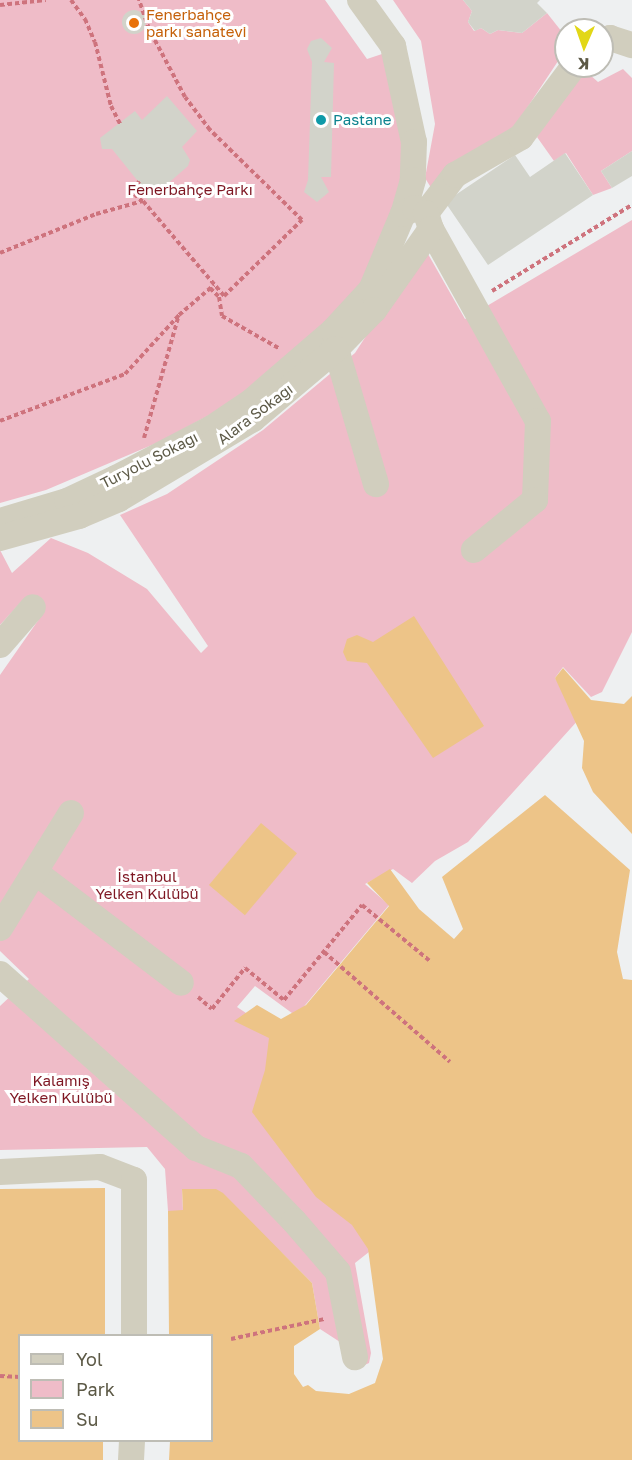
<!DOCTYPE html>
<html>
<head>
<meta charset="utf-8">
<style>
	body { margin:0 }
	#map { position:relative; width:632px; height:1460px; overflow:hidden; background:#eef0f1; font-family:"Golos Text",sans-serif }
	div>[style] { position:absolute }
	.green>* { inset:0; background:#efbcc8 }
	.water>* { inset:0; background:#edc488; transform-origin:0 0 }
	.building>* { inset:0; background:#d2d3ca }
	.round { border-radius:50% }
	.path>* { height:4px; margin-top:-2px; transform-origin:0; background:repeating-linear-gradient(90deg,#ce737d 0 4.5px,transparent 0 7.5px) }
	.minor>* { height:26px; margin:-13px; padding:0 13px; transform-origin:13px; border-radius:13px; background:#d1cebe }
	.dots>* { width:16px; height:16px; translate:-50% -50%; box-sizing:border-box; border:3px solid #fff; border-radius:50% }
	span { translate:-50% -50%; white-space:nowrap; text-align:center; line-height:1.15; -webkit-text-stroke:6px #fff; paint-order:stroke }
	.food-label { font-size:15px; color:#c56008 }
	.left { translate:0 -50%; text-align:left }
	.culture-label { font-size:15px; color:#0d838f }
	.park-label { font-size:15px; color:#7e1622 }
	.street-label { font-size:15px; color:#5c5946 }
	.legend { position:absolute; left:18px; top:1334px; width:195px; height:108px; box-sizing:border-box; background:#fff; border:2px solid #bebdb5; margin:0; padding:8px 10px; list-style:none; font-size:18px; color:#5c5946 }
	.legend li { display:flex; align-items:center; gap:12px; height:30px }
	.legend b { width:30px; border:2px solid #bebdb5 }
	.north { position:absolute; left:554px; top:18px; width:60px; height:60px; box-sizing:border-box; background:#fff; border:2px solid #bebdb5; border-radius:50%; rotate:182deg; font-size:16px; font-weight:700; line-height:24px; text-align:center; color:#5c5946 }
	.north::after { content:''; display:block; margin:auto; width:21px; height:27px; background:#e2d717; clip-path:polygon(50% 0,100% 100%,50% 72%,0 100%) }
</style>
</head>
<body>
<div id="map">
	<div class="green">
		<i style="clip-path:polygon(0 0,325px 0,367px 59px,382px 54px,405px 145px,401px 192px,361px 289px,241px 398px,159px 442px,46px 490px,0 503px)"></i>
		<i style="clip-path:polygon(393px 0,463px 0,472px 11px,468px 22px,474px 31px,481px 28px,490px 34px,498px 30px,522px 33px,547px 13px,566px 37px,566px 49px,525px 111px,515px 136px,435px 194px,425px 178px,435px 124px,421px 41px)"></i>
		<i style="clip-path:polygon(580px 66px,598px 82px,623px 69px,632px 78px,632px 151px,601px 171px,612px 188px,593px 195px,566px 153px,554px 161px,537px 137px)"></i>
		<i style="clip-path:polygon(632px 220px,632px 632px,602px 692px,591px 697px,563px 667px,555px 678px,580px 718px,468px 842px,435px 861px,412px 883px,393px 869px,365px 884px,389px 905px,296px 1016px,255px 986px,237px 1007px,276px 1033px,374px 1248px,355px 1263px,371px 1353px,369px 1363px,360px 1367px,340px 1342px,320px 1329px,312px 1283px,282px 1253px,182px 1189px,183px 1211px,168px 1211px,165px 1169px,147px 1147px,0 1150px,0 1006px,29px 979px,0 951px,0 675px,44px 612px,21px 602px,0 625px,0 550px,12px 573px,51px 538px,88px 553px,147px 589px,201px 653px,208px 646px,120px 515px,167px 494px,263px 430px,355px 353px,424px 247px,465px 319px)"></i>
	</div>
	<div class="water">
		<i style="clip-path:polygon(414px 616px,484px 726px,433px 758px,367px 663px,347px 661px,343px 652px,347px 639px,357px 635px,373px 642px)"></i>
		<i style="clip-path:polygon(563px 668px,591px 700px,624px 704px,632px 696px,632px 834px,593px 792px,582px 768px,584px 741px,555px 678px)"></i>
		<i style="clip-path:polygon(545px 795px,630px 870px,617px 952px,623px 979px,632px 980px,632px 1460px,169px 1460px,170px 1441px,212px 1440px,212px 1336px,169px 1335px,168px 1211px,183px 1210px,182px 1189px,216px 1189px,223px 1193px,312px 1283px,320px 1329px,294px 1346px,294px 1374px,303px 1387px,308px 1385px,316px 1391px,349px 1394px,375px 1383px,383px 1359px,368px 1249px,352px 1225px,316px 1197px,252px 1112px,265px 1070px,269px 1038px,234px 1021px,257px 1005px,281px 1019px,306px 1005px,389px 906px,367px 883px,390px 869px,419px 909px,454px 939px,463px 929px,442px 877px)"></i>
		<i style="left:261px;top:823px;width:47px;height:81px;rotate:40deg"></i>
		<i style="clip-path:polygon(105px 1188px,105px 1335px,20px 1336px,20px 1440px,103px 1441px,103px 1460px,0 1460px,0 1189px)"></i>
	</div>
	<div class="building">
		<i style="clip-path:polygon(463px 0,540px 0,537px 3px,547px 13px,522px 33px,498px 30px,490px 34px,481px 28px,475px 31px,468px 22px,472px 11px)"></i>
		<i class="round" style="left:122px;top:10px;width:24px;height:24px"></i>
		<i style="clip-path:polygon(321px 38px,332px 48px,324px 62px,334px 63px,331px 177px,321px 177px,329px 192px,317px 202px,304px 192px,308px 180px,312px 62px,307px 49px,311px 41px)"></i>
		<i style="clip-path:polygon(167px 96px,197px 131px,182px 147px,190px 160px,188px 166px,149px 200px,141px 195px,141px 185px,112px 149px,102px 149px,100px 138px,135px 111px,142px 120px)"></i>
		<i style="clip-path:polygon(632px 151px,632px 176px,612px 188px,601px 171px)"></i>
		<i style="clip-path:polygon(565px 153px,593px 195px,488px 265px,445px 202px,515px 155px,530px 177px)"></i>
	</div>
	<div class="path">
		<i style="left:71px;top:0;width:24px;rotate:54deg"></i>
		<i style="left:85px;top:19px;width:25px;rotate:67deg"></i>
		<i style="left:95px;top:42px;width:66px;rotate:76deg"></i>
		<i style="left:111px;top:106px;width:20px;rotate:63deg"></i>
		<i style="left:0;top:5px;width:46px;rotate:-6.2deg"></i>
		<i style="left:139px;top:181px;width:14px;rotate:111deg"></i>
		<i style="left:134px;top:194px;width:11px;rotate:41deg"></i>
		<i style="left:0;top:253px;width:104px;rotate:-22.1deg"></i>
		<i style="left:96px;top:214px;width:49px;rotate:-15.5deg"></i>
		<i style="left:143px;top:201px;width:125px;rotate:49.5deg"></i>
		<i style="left:224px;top:296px;width:109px;rotate:-44.3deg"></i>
		<i style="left:302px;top:220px;width:129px;rotate:-135.6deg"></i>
		<i style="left:210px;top:130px;width:41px;rotate:-127.1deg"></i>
		<i style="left:185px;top:97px;width:77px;rotate:-117.9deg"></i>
		<i style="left:149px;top:29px;width:31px;rotate:-109deg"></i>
		<i style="left:210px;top:288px;width:13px;rotate:45deg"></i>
		<i style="left:219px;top:297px;width:19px;rotate:81deg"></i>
		<i style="left:222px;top:316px;width:67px;rotate:29.6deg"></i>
		<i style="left:492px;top:291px;width:164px;rotate:-31.6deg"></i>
		<i style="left:0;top:421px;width:134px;rotate:-20.6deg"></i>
		<i style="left:125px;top:374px;width:80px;rotate:-47.5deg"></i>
		<i style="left:179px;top:315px;width:46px;rotate:-40.6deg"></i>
		<i style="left:144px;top:438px;width:125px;rotate:-74.2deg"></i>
		<i style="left:324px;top:952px;width:167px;rotate:41.1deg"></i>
		<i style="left:198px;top:997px;width:18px;rotate:41deg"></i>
		<i style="left:212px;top:1009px;width:53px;rotate:-51.2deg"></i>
		<i style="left:245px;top:968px;width:50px;rotate:39.4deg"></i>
		<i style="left:284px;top:1000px;width:123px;rotate:-50.6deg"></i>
		<i style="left:362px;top:905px;width:88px;rotate:39.5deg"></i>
		<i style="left:231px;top:1339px;width:95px;rotate:-12.1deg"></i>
		<i style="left:0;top:1376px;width:20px;rotate:3deg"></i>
	</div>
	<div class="minor">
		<i style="left:360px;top:0;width:57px;rotate:54.3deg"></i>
		<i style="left:393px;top:46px;width:98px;rotate:77.7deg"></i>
		<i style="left:414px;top:142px;width:38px;rotate:92deg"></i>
		<i style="left:413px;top:180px;width:35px;rotate:106deg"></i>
		<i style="left:602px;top:44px;width:10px;rotate:-37deg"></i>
		<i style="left:610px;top:38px;width:23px;rotate:18deg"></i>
		<i style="left:426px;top:213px;width:48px;rotate:-52.7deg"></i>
		<i style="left:455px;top:175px;width:76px;rotate:-29.9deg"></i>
		<i style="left:521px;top:137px;width:89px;rotate:-53.3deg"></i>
		<i style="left:431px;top:229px;width:220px;rotate:60.9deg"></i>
		<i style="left:538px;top:421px;width:79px;rotate:92.2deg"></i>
		<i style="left:535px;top:500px;width:79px;rotate:140.7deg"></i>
		<i style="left:336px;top:349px;width:141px;rotate:73.5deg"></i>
		<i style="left:0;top:521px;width:70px;rotate:-16.6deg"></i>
		<i style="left:67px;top:501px;width:54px;rotate:-25.1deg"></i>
		<i style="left:116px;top:478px;width:108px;rotate:-27.5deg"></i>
		<i style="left:212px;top:428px;width:48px;rotate:-34deg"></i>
		<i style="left:252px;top:401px;width:107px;rotate:-40.8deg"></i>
		<i style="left:333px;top:331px;width:56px;rotate:-47.2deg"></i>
		<i style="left:371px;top:290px;width:82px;rotate:-67.2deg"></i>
		<i style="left:403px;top:214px;width:13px;rotate:-27deg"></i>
		<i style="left:415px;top:208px;width:12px;rotate:24deg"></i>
		<i style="left:426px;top:213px;width:17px;rotate:73deg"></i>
		<i style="left:431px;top:229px;width:99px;rotate:125.1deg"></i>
		<i style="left:374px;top:310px;width:54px;rotate:134.3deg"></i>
		<i style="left:336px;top:349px;width:109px;rotate:139.9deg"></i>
		<i style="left:253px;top:419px;width:156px;rotate:149.2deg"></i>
		<i style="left:119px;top:499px;width:43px;rotate:157deg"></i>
		<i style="left:79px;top:516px;width:82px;rotate:164.4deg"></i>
		<i style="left:0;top:645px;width:50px;rotate:-49deg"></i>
		<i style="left:35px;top:872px;width:183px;rotate:37.2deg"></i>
		<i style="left:0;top:928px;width:135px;rotate:-58.3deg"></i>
		<i style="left:0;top:974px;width:262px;rotate:41.6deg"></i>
		<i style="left:196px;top:1148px;width:48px;rotate:21.8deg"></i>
		<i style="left:241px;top:1166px;width:76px;rotate:46.1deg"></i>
		<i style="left:294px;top:1221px;width:67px;rotate:49.2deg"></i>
		<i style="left:338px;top:1272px;width:87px;rotate:78.7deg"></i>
		<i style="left:0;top:1172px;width:100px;rotate:-2.9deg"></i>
		<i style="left:100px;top:1167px;width:36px;rotate:21deg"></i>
		<i style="left:134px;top:1180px;width:156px;rotate:90deg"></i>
		<i style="left:131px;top:1460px;width:20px;rotate:-87deg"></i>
	</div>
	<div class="dots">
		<i style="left:134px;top:23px;background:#e8710a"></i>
		<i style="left:321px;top:120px;background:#0f9aa8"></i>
	</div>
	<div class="food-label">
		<span class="left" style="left:146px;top:23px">Fenerbahçe<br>parkı sanatevi</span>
	</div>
	<div class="culture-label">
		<span class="left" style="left:333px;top:120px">Pastane</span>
	</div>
	<div class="park-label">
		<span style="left:190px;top:190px">Fenerbahçe Parkı</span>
		<span style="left:147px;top:885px">İstanbul<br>Yelken Kulübü</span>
		<span style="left:61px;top:1089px">Kalamış<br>Yelken Kulübü</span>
	</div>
	<div class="street-label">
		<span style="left:255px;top:414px;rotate:-37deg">Alara Sokağı</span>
		<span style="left:149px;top:460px;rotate:-27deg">Turyolu Sokağı</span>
	</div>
	<ul class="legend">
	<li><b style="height:8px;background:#d1cebe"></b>Yol</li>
	<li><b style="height:16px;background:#efbcc8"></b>Park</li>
	<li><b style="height:16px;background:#edc488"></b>Su</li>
	</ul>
	<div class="north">K</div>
</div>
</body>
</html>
